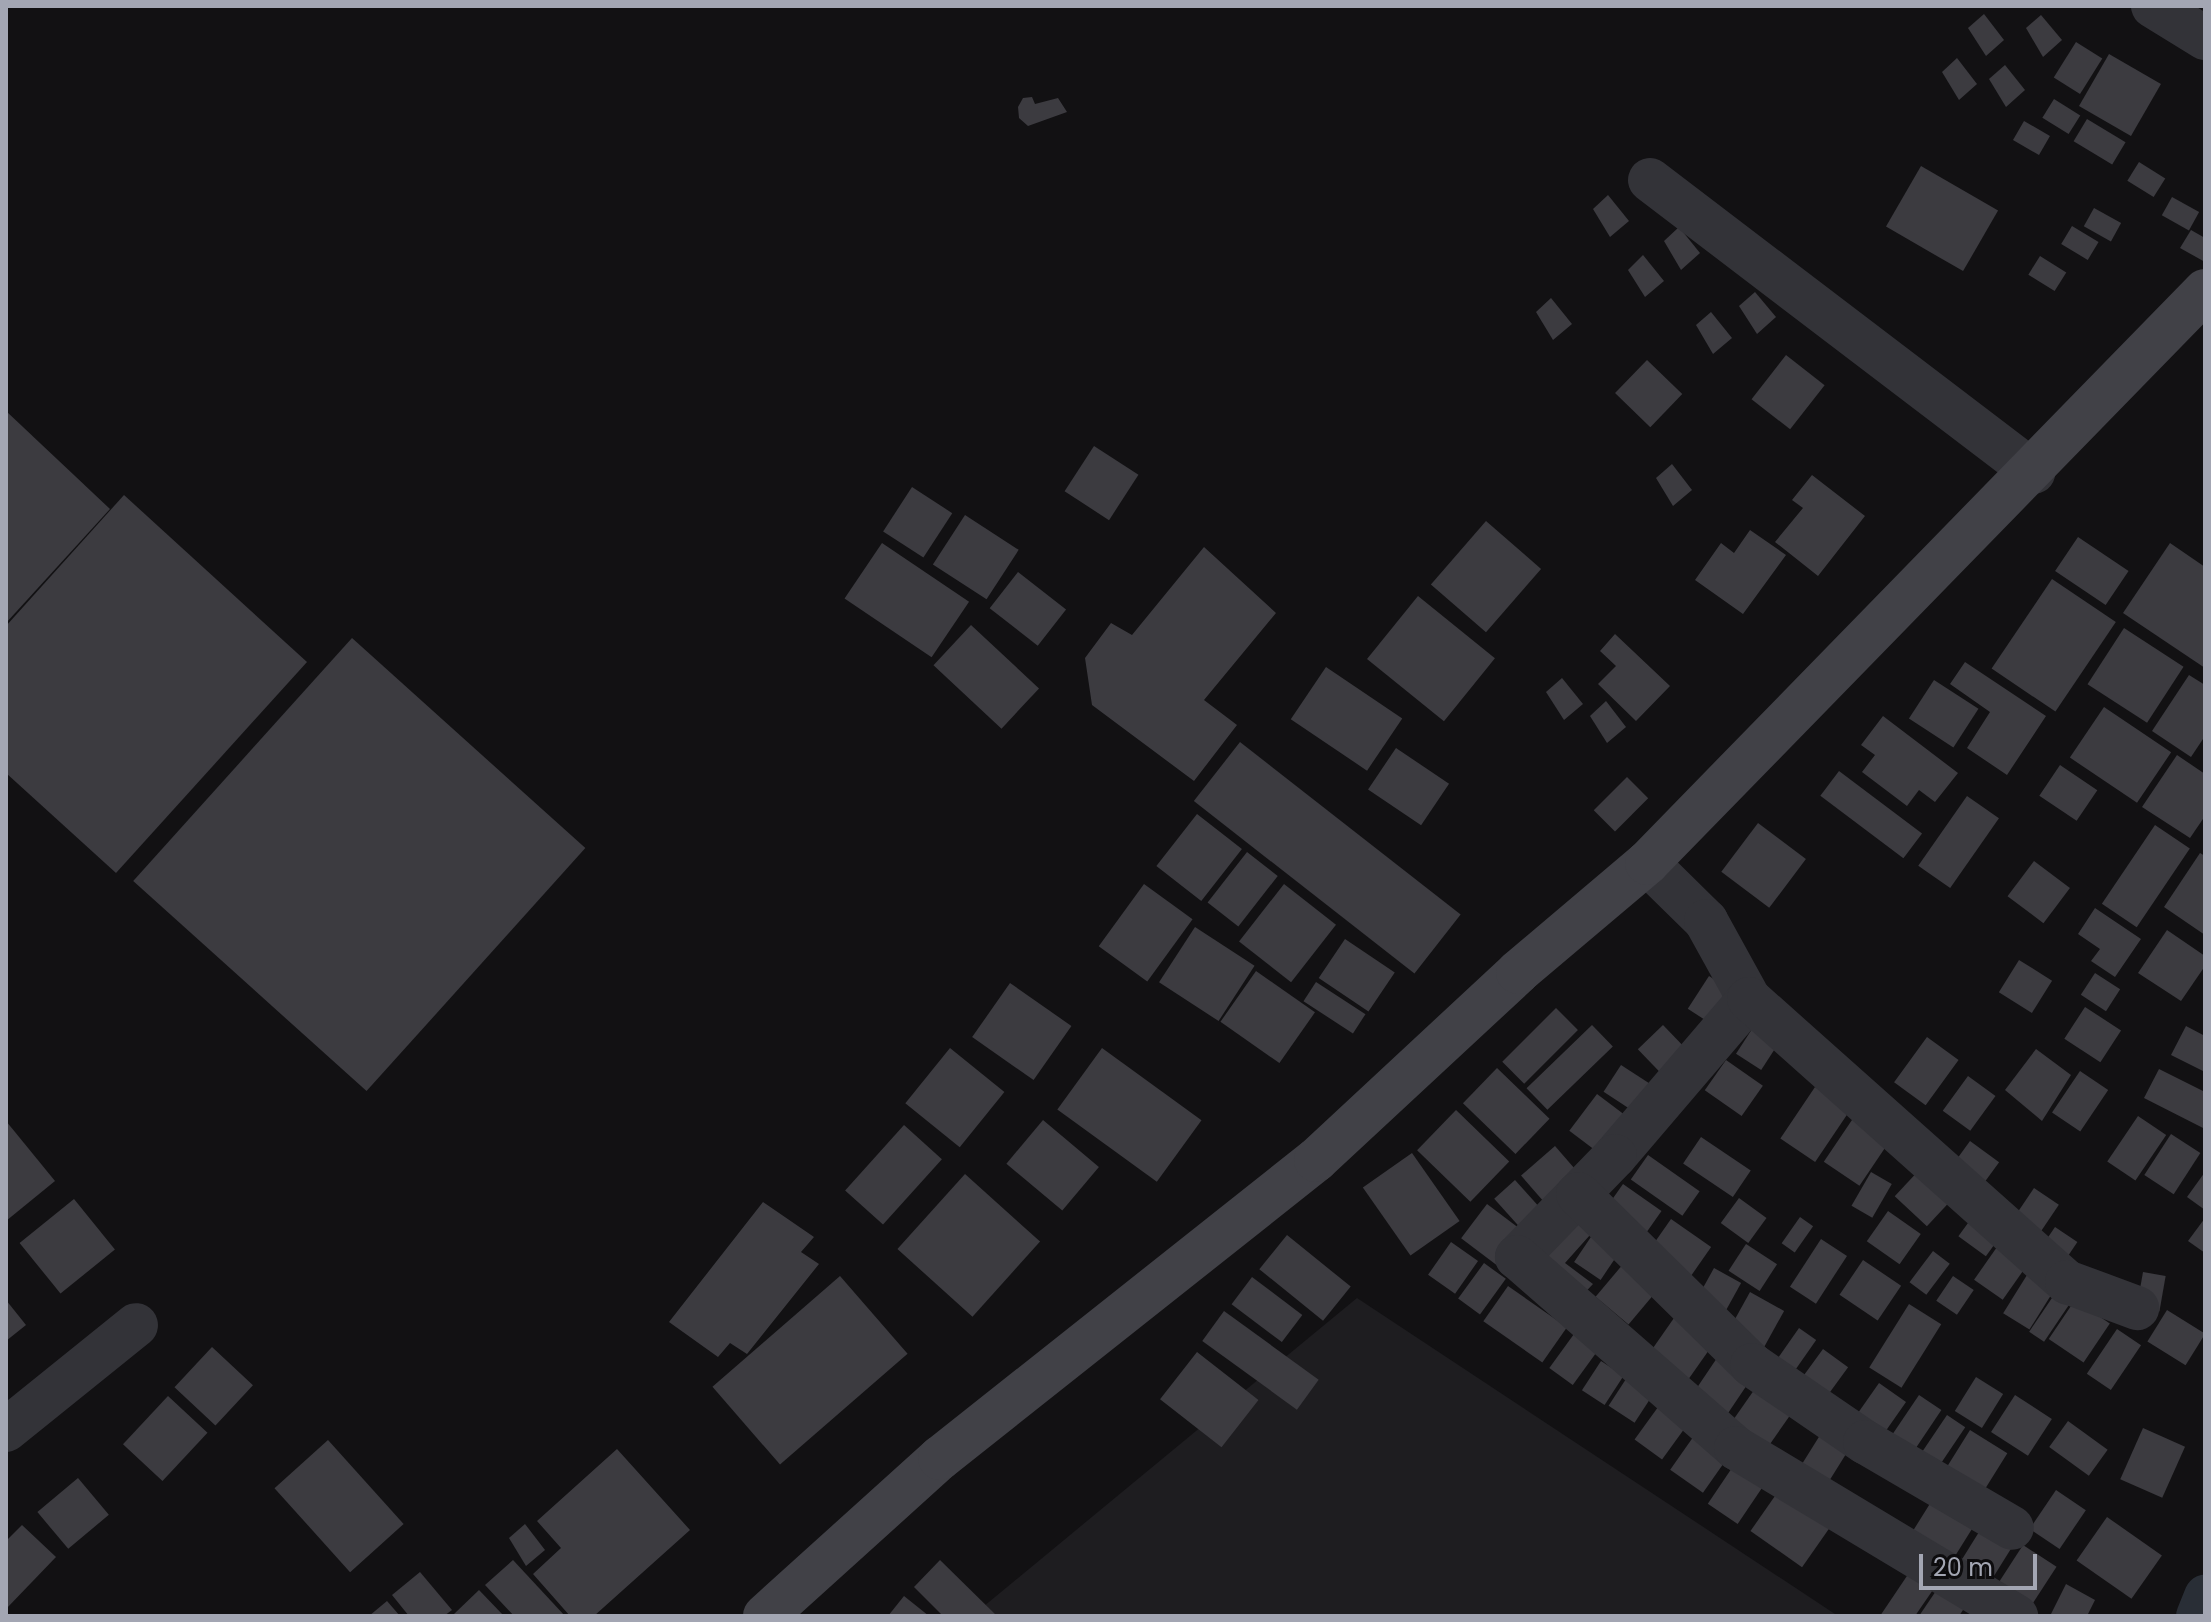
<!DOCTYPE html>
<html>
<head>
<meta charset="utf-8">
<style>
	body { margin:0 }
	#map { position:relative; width:2211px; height:1622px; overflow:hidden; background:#121113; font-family:Poppins,sans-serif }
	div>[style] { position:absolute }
	.built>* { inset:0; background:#1e1d20 }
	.canal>* { height:42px; margin:-21px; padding:0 21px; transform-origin:21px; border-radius:21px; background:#292e36 }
	.building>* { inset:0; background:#3c3b40; transform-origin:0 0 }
	.street>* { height:44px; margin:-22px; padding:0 22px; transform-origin:22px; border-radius:22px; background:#333338 }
	.secondary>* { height:44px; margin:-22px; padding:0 22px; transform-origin:22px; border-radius:22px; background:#414147 }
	span { translate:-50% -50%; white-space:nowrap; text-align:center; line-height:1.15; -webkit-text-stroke:6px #0d0c0e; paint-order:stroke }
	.frame { position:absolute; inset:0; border:8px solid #a3a6b3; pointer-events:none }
	.scale { position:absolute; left:1919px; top:1554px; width:118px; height:36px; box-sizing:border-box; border:4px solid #a3a6b3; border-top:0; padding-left:10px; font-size:24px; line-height:28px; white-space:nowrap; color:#a3a6b3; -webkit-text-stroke:6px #0d0c0e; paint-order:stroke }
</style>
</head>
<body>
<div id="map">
	<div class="built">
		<i style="clip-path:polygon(1357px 1298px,1838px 1616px,972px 1616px)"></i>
	</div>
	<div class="canal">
		<i style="left:2197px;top:1616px;width:22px;rotate:-68deg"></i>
	</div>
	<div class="building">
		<i style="clip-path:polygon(1984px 14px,2004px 40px,1986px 56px,1968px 28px)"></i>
		<i style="clip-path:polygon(2041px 15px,2062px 40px,2043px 57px,2026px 28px)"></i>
		<i style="left:2076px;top:42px;width:31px;height:42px;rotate:32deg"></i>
		<i style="left:2109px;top:54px;width:60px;height:60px;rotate:30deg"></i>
		<i style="clip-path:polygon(1957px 58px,1977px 84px,1959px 100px,1942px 72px)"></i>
		<i style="clip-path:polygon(2005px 65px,2025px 90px,2006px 107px,1989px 79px)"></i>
		<i style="clip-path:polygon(1032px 97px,1035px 104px,1058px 98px,1067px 112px,1028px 126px,1019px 118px,1018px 107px,1023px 98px)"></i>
		<i style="left:2054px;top:99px;width:31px;height:22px;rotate:32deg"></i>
		<i style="left:2087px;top:119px;width:45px;height:26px;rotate:31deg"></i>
		<i style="left:2024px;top:121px;width:30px;height:22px;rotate:30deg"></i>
		<i style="left:2139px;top:162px;width:31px;height:22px;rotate:32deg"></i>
		<i style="left:1921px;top:166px;width:89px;height:70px;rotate:30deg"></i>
		<i style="clip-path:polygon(1608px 195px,1629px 221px,1610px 237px,1593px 209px)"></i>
		<i style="left:2172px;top:197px;width:31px;height:21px;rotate:29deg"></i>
		<i style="left:2094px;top:208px;width:31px;height:21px;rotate:29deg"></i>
		<i style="left:2072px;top:226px;width:31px;height:21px;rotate:31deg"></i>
		<i style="clip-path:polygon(1679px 227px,1700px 253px,1681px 270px,1664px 241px)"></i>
		<i style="clip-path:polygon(2191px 230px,2205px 238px,2205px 262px,2180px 248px)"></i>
		<i style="clip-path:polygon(1643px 255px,1664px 281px,1645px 297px,1628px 270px)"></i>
		<i style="left:2040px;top:256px;width:31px;height:22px;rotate:32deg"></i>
		<i style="clip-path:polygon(1755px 292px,1776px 317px,1757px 334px,1739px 306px)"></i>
		<i style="clip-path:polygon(1551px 298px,1572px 324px,1553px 340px,1536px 312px)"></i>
		<i style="clip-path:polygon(1711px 312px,1732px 338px,1713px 354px,1696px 325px)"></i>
		<i style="left:1786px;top:355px;width:49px;height:56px;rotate:38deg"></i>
		<i style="left:1647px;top:360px;width:49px;height:46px;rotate:44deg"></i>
		<i style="clip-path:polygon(6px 411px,110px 509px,6px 623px)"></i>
		<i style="left:1094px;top:446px;width:53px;height:54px;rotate:33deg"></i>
		<i style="clip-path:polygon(1672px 464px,1692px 490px,1673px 506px,1656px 478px)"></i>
		<i style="clip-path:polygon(1812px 475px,1865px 516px,1818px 576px,1775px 542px,1803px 508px,1792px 500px)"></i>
		<i style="left:912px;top:487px;width:48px;height:53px;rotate:33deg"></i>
		<i style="clip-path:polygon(124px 495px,307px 662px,116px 873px,6px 773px,6px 626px)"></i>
		<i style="left:965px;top:515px;width:64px;height:59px;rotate:33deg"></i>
		<i style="left:1486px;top:521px;width:73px;height:84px;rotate:41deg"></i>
		<i style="clip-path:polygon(1750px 530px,1786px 555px,1743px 614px,1695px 580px,1721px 543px,1734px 553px)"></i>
		<i style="left:2078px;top:537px;width:61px;height:41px;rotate:34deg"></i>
		<i style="left:882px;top:543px;width:105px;height:67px;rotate:34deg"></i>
		<i style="clip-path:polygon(2170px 543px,2205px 567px,2205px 668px,2123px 613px)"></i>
		<i style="clip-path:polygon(1204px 547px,1276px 613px,1204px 700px,1237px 725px,1194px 781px,1092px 705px,1085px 658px,1111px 623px,1132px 635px)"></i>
		<i style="left:1018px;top:572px;width:61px;height:46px;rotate:38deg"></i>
		<i style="left:2052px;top:579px;width:77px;height:108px;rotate:34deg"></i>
		<i style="left:1418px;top:596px;width:99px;height:81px;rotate:39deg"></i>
		<i style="left:971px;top:625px;width:93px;height:55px;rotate:43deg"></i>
		<i style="left:2124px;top:628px;width:71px;height:67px;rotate:33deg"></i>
		<i style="clip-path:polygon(1615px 634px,1670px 686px,1636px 721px,1598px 684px,1616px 666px,1600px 651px)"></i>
		<i style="left:352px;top:638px;width:314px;height:327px;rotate:42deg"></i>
		<i style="clip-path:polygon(1965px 662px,2046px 716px,2007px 775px,1967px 748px,1990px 712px,1950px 684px)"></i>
		<i style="left:1326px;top:667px;width:92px;height:63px;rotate:34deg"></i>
		<i style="clip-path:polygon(2189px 675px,2205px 685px,2205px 736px,2191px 757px,2152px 731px)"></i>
		<i style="clip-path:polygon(1562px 678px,1583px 704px,1564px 720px,1546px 692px)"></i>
		<i style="left:1934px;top:680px;width:53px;height:46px;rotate:33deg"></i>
		<i style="clip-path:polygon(1606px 701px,1626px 727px,1607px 743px,1590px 716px)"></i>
		<i style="left:2104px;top:707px;width:81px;height:61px;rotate:34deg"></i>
		<i style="clip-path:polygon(1883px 716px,1958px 773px,1935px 802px,1919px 790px,1907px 806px,1862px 772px,1875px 755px,1861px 745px)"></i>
		<i style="left:1240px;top:742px;width:280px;height:75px;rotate:38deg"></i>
		<i style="left:1396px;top:748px;width:64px;height:50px;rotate:34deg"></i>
		<i style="clip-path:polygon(2177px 755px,2205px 774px,2205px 816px,2190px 838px,2142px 807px)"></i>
		<i style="left:2060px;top:765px;width:45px;height:37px;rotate:34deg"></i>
		<i style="left:1839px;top:771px;width:104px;height:31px;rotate:37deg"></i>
		<i style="left:1627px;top:777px;width:30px;height:47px;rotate:45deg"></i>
		<i style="left:1967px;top:796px;width:39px;height:85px;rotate:35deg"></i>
		<i style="left:1197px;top:814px;width:57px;height:66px;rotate:38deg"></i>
		<i style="left:1758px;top:823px;width:60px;height:61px;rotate:37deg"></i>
		<i style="left:2155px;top:825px;width:42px;height:95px;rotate:34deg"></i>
		<i style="left:1247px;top:852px;width:39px;height:64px;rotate:38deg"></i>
		<i style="clip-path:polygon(2200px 853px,2205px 856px,2205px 935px,2164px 907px)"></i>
		<i style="left:2034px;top:861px;width:45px;height:44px;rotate:37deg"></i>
		<i style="left:1144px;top:884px;width:60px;height:77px;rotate:36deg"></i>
		<i style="left:1284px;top:884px;width:66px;height:73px;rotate:38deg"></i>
		<i style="clip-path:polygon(2095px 908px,2141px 939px,2115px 977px,2091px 961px,2100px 949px,2078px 934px)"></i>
		<i style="left:1195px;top:927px;width:71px;height:66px;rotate:33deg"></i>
		<i style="clip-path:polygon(2167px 930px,2205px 956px,2205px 966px,2181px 1001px,2138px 973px)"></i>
		<i style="left:1345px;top:939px;width:60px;height:47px;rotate:34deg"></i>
		<i style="left:2019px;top:960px;width:39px;height:38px;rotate:32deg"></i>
		<i style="left:1256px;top:971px;width:72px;height:62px;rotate:35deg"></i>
		<i style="left:2095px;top:973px;width:30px;height:26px;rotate:33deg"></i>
		<i style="left:1709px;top:976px;width:37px;height:39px;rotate:33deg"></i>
		<i style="left:1316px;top:982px;width:59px;height:23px;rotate:33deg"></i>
		<i style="left:1010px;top:983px;width:75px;height:66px;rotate:35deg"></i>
		<i style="left:2085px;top:1007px;width:43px;height:38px;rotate:33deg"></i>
		<i style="left:1556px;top:1008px;width:31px;height:76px;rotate:45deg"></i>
		<i style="left:1592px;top:1025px;width:30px;height:91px;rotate:46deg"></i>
		<i style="left:1663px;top:1025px;width:43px;height:35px;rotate:46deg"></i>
		<i style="left:1754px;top:1026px;width:30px;height:33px;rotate:33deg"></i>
		<i style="clip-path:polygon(2186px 1026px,2205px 1036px,2205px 1072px,2171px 1055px)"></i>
		<i style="left:1927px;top:1037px;width:39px;height:56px;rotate:36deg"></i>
		<i style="left:950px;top:1048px;width:70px;height:71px;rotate:39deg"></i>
		<i style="left:1102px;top:1048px;width:123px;height:76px;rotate:36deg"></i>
		<i style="clip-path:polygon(2036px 1049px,2071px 1075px,2042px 1121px,2005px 1090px)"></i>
		<i style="left:1726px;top:1060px;width:45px;height:37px;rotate:35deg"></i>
		<i style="left:1621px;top:1065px;width:46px;height:32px;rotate:33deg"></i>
		<i style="left:1497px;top:1068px;width:73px;height:49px;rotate:44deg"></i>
		<i style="clip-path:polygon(2159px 1069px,2205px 1092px,2205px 1129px,2144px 1098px)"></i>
		<i style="left:2080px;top:1071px;width:34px;height:50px;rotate:34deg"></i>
		<i style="left:1968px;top:1076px;width:34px;height:43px;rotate:36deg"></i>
		<i style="left:1815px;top:1087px;width:42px;height:62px;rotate:34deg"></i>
		<i style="left:1597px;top:1094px;width:49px;height:46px;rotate:37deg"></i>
		<i style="left:1456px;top:1110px;width:74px;height:56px;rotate:44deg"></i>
		<i style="left:2138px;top:1116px;width:34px;height:55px;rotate:34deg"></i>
		<i style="left:1854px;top:1117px;width:43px;height:54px;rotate:34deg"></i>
		<i style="left:1043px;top:1120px;width:73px;height:57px;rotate:40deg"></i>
		<i style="clip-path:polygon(6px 1121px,55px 1181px,6px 1221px)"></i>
		<i style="left:904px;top:1125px;width:51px;height:88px;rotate:42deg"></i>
		<i style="left:2171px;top:1134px;width:35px;height:49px;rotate:33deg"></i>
		<i style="left:1701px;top:1137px;width:60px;height:32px;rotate:34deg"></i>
		<i style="left:1970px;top:1141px;width:36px;height:37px;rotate:36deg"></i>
		<i style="left:1555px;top:1146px;width:46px;height:45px;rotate:49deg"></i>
		<i style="left:1412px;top:1153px;width:83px;height:60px;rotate:55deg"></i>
		<i style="left:1648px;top:1155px;width:63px;height:30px;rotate:35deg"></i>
		<i style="left:1922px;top:1167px;width:44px;height:40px;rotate:43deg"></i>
		<i style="left:1871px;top:1172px;width:24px;height:39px;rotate:30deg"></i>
		<i style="clip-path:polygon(2205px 1172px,2205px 1210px,2187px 1197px)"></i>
		<i style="left:965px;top:1174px;width:101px;height:101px;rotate:42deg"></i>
		<i style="left:1515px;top:1180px;width:47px;height:28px;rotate:48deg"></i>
		<i style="left:1623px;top:1184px;width:47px;height:37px;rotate:35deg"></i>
		<i style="left:2034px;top:1188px;width:30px;height:44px;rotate:34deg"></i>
		<i style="left:1739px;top:1198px;width:34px;height:31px;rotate:36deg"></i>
		<i style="left:74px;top:1199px;width:65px;height:70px;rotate:51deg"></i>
		<i style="clip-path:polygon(763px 1202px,814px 1237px,801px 1252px,819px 1264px,747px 1354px,730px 1343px,718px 1357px,669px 1322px)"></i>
		<i style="left:1487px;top:1204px;width:46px;height:43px;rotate:37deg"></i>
		<i style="left:1888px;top:1211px;width:40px;height:37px;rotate:35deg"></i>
		<i style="left:1976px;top:1212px;width:34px;height:30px;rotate:36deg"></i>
		<i style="clip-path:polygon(1569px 1214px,1590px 1235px,1565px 1263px,1593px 1284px,1574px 1304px,1525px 1260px)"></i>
		<i style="left:1800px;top:1217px;width:16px;height:32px;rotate:35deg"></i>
		<i style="clip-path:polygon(2205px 1218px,2205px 1253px,2188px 1241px)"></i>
		<i style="left:1671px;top:1219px;width:49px;height:39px;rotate:35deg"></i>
		<i style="left:2055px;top:1227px;width:27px;height:30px;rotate:34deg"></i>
		<i style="left:1597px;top:1228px;width:32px;height:41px;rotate:34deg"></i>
		<i style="left:1287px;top:1235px;width:82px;height:44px;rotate:39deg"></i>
		<i style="left:1821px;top:1239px;width:31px;height:57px;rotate:33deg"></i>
		<i style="left:1451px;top:1242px;width:33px;height:40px;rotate:35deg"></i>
		<i style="left:1746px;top:1244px;width:37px;height:32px;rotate:33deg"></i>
		<i style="left:1997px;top:1247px;width:35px;height:40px;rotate:35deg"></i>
		<i style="left:1933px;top:1251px;width:21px;height:39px;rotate:37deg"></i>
		<i style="left:1629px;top:1257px;width:43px;height:52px;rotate:40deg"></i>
		<i style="left:1863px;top:1260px;width:46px;height:42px;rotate:34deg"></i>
		<i style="left:1484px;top:1263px;width:27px;height:44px;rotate:36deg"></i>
		<i style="left:1714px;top:1268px;width:31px;height:42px;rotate:29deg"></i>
		<i style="left:2143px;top:1272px;width:23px;height:36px;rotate:10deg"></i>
		<i style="left:2027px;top:1275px;width:31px;height:45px;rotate:32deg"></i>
		<i style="left:840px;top:1276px;width:103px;height:169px;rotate:49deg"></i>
		<i style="left:1953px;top:1276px;width:25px;height:30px;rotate:34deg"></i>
		<i style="left:1252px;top:1277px;width:63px;height:34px;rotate:37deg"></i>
		<i style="left:1508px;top:1286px;width:72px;height:43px;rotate:35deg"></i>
		<i style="left:1750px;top:1292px;width:39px;height:44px;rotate:29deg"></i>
		<i style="left:2056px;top:1292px;width:18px;height:48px;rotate:34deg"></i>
		<i style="clip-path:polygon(6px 1300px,26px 1325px,6px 1341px)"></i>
		<i style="left:2075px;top:1300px;width:42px;height:47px;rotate:34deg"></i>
		<i style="left:1909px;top:1304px;width:38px;height:75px;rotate:32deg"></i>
		<i style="left:2167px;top:1310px;width:45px;height:37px;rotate:32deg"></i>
		<i style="left:1224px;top:1311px;width:117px;height:37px;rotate:36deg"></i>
		<i style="left:1674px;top:1318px;width:47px;height:53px;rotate:35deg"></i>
		<i style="left:1799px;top:1328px;width:21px;height:51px;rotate:35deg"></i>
		<i style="left:2117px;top:1329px;width:29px;height:54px;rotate:34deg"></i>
		<i style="left:1574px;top:1334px;width:29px;height:42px;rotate:36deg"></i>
		<i style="left:212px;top:1347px;width:56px;height:55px;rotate:43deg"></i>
		<i style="left:1823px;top:1349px;width:31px;height:48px;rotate:36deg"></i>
		<i style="left:1197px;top:1352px;width:78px;height:60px;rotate:38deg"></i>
		<i style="left:1717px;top:1358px;width:40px;height:44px;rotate:34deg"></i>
		<i style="left:1601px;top:1361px;width:27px;height:35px;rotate:33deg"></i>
		<i style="left:1976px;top:1377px;width:32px;height:40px;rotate:32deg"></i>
		<i style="left:1626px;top:1379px;width:31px;height:32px;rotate:33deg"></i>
		<i style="left:1759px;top:1383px;width:44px;height:50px;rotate:35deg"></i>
		<i style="left:1879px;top:1383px;width:33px;height:44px;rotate:35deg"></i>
		<i style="left:1919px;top:1395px;width:27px;height:48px;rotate:34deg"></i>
		<i style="left:2015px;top:1395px;width:44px;height:44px;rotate:33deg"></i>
		<i style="left:168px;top:1396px;width:54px;height:66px;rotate:43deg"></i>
		<i style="left:1661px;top:1403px;width:34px;height:45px;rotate:36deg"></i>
		<i style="left:1947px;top:1415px;width:22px;height:57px;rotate:34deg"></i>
		<i style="left:2068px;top:1421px;width:49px;height:32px;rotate:36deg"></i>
		<i style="left:2143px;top:1428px;width:46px;height:56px;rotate:24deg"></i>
		<i style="left:1970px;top:1430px;width:44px;height:58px;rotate:32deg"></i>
		<i style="left:1822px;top:1432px;width:32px;height:41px;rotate:32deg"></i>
		<i style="left:1696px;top:1433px;width:40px;height:45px;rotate:35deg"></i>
		<i style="left:328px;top:1440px;width:113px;height:72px;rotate:48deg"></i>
		<i style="clip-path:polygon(617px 1449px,690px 1530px,594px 1616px,570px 1616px,533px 1574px,561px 1548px,537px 1521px)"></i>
		<i style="left:1738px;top:1459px;width:36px;height:54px;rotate:34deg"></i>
		<i style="left:78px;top:1478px;width:48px;height:53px;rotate:50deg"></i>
		<i style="left:1782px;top:1486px;width:63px;height:55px;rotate:35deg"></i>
		<i style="left:2056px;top:1490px;width:36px;height:47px;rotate:34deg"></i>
		<i style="left:1936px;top:1494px;width:49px;height:56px;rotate:32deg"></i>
		<i style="left:2107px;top:1517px;width:67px;height:53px;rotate:35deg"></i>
		<i style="clip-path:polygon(525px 1524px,545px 1550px,526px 1566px,509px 1538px)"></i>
		<i style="left:1984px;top:1524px;width:36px;height:55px;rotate:32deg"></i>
		<i style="clip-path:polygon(22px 1525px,56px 1557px,6px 1609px,6px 1541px)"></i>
		<i style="left:2023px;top:1545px;width:40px;height:58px;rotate:33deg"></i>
		<i style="clip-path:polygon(513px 1560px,565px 1616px,514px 1616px,485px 1585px)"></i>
		<i style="clip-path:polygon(940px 1560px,997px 1616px,943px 1616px,914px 1587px)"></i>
		<i style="clip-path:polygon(1913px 1567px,1937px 1584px,1915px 1616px,1880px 1616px)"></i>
		<i style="clip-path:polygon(420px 1572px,452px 1610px,444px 1616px,409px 1616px,392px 1595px)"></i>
		<i style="clip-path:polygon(2066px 1584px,2095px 1600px,2087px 1616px,2050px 1616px)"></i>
		<i style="clip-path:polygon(1940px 1585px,1967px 1604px,1959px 1616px,1919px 1616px)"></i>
		<i style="clip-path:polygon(479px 1590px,504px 1616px,454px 1614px)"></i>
		<i style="clip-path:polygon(904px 1596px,929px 1616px,888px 1616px)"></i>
		<i style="clip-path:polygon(387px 1601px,400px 1616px,369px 1616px)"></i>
	</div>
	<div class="street">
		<i style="left:2153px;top:6px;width:61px;rotate:31.6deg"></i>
		<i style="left:1650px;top:180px;width:482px;rotate:37.3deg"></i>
		<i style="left:1647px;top:863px;width:83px;rotate:44.5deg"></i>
		<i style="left:1706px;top:921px;width:89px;rotate:61.1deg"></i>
		<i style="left:1749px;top:999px;width:206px;rotate:130.5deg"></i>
		<i style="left:1615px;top:1156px;width:141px;rotate:134.1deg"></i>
		<i style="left:1517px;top:1257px;width:291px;rotate:41.1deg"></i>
		<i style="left:1736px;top:1448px;width:327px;rotate:31deg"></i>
		<i style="left:1749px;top:999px;width:426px;rotate:41.7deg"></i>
		<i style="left:2067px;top:1282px;width:75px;rotate:20.4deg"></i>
		<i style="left:1578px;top:1194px;width:244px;rotate:44.5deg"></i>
		<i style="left:1752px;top:1365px;width:137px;rotate:34.3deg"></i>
		<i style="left:1865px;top:1442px;width:170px;rotate:30.3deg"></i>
		<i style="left:6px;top:1430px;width:167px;rotate:-38.9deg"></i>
	</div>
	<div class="secondary">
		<i style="left:765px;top:1616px;width:236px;rotate:-42.1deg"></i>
		<i style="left:940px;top:1458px;width:480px;rotate:-38.4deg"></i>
		<i style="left:1316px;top:1160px;width:276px;rotate:-42.9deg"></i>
		<i style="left:1518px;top:972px;width:169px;rotate:-40.2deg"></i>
		<i style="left:1647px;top:863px;width:799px;rotate:-45.71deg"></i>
	</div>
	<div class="frame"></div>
	<div class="scale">20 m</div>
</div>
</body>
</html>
